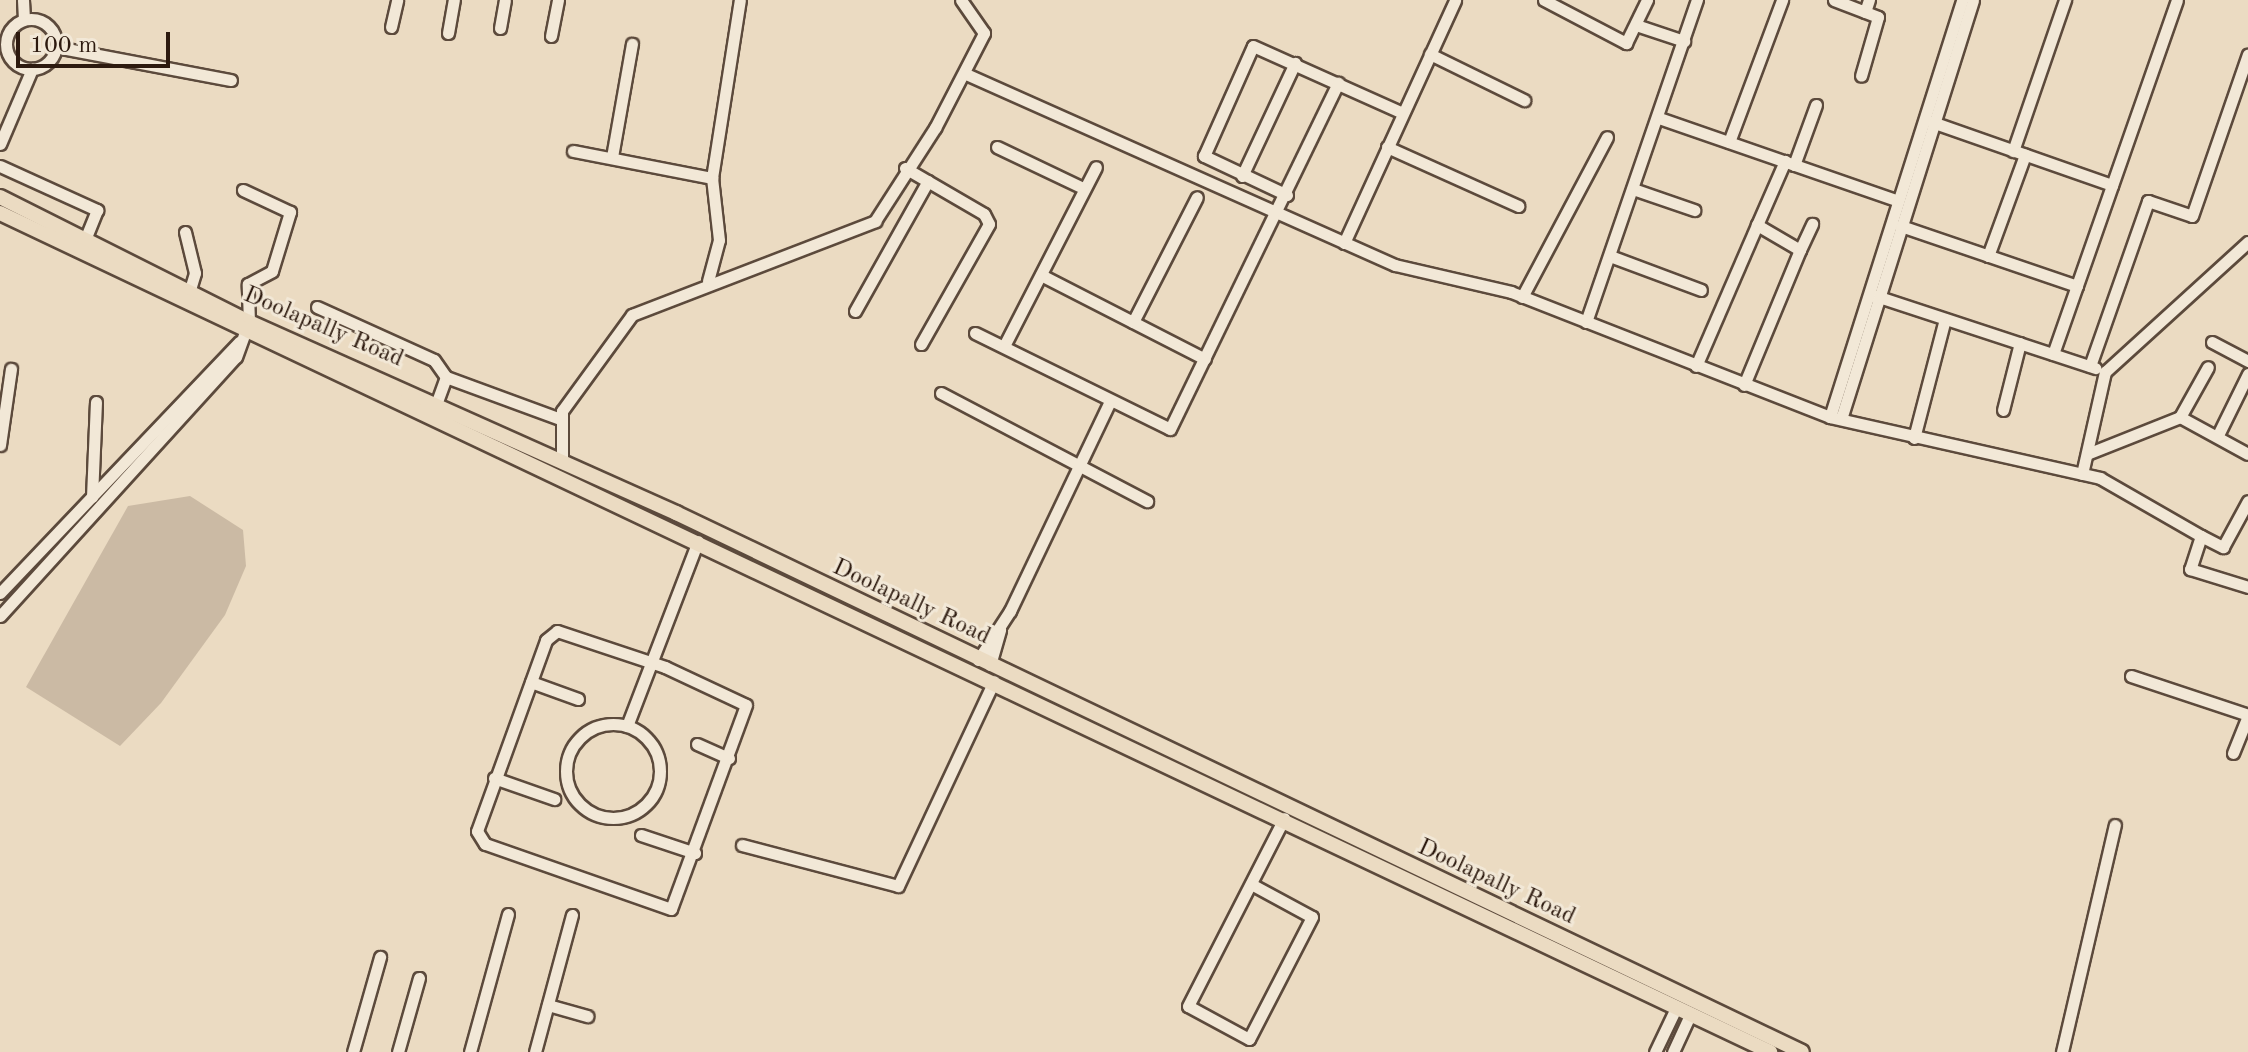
<!DOCTYPE html>
<html>
<head>
<meta charset="utf-8">
<style>
	body { margin:0 }
	#map { position:relative; width:2248px; height:1052px; overflow:hidden; background:#ebdbc2; font-family:"Old Standard TT",serif }
	div>[style] { position:absolute }
	.green>* { inset:0; background:#cbbaa4 }
	.roads { filter:drop-shadow(2px 0 #5c4a3c) drop-shadow(-2px 0 #5c4a3c) drop-shadow(0 2px #5c4a3c) drop-shadow(0 -2px #5c4a3c) }
	.minor>* { height:11px; margin:-5.5px; padding:0 5.5px; transform-origin:5.5px; border-radius:5.5px; background:#f2e8d7 }
	.minor>.ring { margin:-5.5px; padding:0; box-sizing:content-box; background:none; border:11px solid #f2e8d7; border-radius:50% }
	.major>* { height:14px; margin:-7px; padding:0 7px; transform-origin:7px; border-radius:7px; background:#ebdbc2 }
	span { translate:-50% -50%; white-space:nowrap; text-align:center; line-height:1.15; -webkit-text-stroke:6px #f2e8d7; paint-order:stroke }
	.street-label { font-size:24px; color:#2d1a0f }
	.scale { position:absolute; left:16px; top:32px; width:154px; height:36px; box-sizing:border-box; border:4px solid #2d1a0f; border-top:0; padding-left:10px; font-size:24px; line-height:28px; white-space:nowrap; color:#2d1a0f; -webkit-text-stroke:6px #f2e8d7; paint-order:stroke }
</style>
</head>
<body>
<div id="map">
	<div class="green">
		<i style="clip-path:polygon(190px 496px,243px 530px,246px 566px,225px 615px,161px 703px,120px 746px,26px 687px,128px 506px)"></i>
	</div>
	<div class="roads">
		<div class="minor">
			<i style="left:23px;top:0;width:19px;rotate:87deg"></i>
			<i style="left:1544px;top:0;width:93px;rotate:27.7deg"></i>
			<i style="left:1626px;top:43px;width:48px;rotate:-64deg"></i>
			<i style="left:1834px;top:0;width:47px;rotate:21.1deg"></i>
			<i style="left:1878px;top:17px;width:61px;rotate:106.1deg"></i>
			<i style="left:1865px;top:12px;width:13px;rotate:-72deg"></i>
			<i class="ring" style="left:6px;top:19px;width:39px;height:39px"></i>
			<i style="left:1636px;top:25px;width:51px;rotate:18.4deg"></i>
			<i style="left:391px;top:27px;width:28px;rotate:-77deg"></i>
			<i style="left:500px;top:28px;width:28px;rotate:-80deg"></i>
			<i style="left:448px;top:33px;width:34px;rotate:-80deg"></i>
			<i style="left:551px;top:36px;width:37px;rotate:-79deg"></i>
			<i style="left:56px;top:47px;width:178px;rotate:10.7deg"></i>
			<i style="left:1430px;top:54px;width:105px;rotate:26.1deg"></i>
			<i style="left:966px;top:74px;width:470px;rotate:24deg"></i>
			<i style="left:1395px;top:265px;width:119px;rotate:13.1deg"></i>
			<i style="left:1511px;top:292px;width:343px;rotate:21.4deg"></i>
			<i style="left:1830px;top:417px;width:277px;rotate:12.7deg"></i>
			<i style="left:2100px;top:478px;width:116px;rotate:29.9deg"></i>
			<i style="left:2201px;top:536px;width:35px;rotate:108deg"></i>
			<i style="left:2190px;top:569px;width:61px;rotate:17.2deg"></i>
			<i style="left:1659px;top:118px;width:251px;rotate:19.1deg"></i>
			<i style="left:1932px;top:122px;width:191px;rotate:19.3deg"></i>
			<i style="left:1729px;top:142px;width:152px;rotate:-69.5deg"></i>
			<i style="left:0;top:144px;width:82px;rotate:-66.9deg"></i>
			<i style="left:997px;top:147px;width:95px;rotate:25.5deg"></i>
			<i style="left:1387px;top:147px;width:144px;rotate:24.2deg"></i>
			<i style="left:573px;top:151px;width:142px;rotate:11deg"></i>
			<i style="left:2013px;top:151px;width:160px;rotate:-71deg"></i>
			<i style="left:612px;top:157px;width:115px;rotate:-80deg"></i>
			<i style="left:1794px;top:165px;width:64px;rotate:-69.9deg"></i>
			<i style="left:0;top:166px;width:107px;rotate:24.4deg"></i>
			<i style="left:97px;top:210px;width:29px;rotate:112deg"></i>
			<i style="left:905px;top:168px;width:91px;rotate:30.2deg"></i>
			<i style="left:984px;top:214px;width:11px;rotate:63deg"></i>
			<i style="left:989px;top:224px;width:138px;rotate:119.5deg"></i>
			<i style="left:1242px;top:176px;width:125px;rotate:-64.9deg"></i>
			<i style="left:1633px;top:189px;width:65px;rotate:19deg"></i>
			<i style="left:1287px;top:195px;width:92px;rotate:-154.8deg"></i>
			<i style="left:1204px;top:156px;width:120px;rotate:-66deg"></i>
			<i style="left:1253px;top:46px;width:164px;rotate:24.1deg"></i>
			<i style="left:1901px;top:226px;width:186px;rotate:18.8deg"></i>
			<i style="left:185px;top:232px;width:42px;rotate:76.3deg"></i>
			<i style="left:195px;top:273px;width:21px;rotate:107deg"></i>
			<i style="left:1344px;top:243px;width:267px;rotate:-65.4deg"></i>
			<i style="left:1800px;top:250px;width:29px;rotate:-65deg"></i>
			<i style="left:1610px;top:256px;width:97px;rotate:20.5deg"></i>
			<i style="left:1988px;top:256px;width:108px;rotate:-69.9deg"></i>
			<i style="left:1041px;top:275px;width:184px;rotate:27.1deg"></i>
			<i style="left:708px;top:281px;width:42px;rotate:-75deg"></i>
			<i style="left:719px;top:240px;width:62px;rotate:-96.4deg"></i>
			<i style="left:712px;top:178px;width:180px;rotate:-81.1deg"></i>
			<i style="left:1876px;top:296px;width:231px;rotate:18.2deg"></i>
			<i style="left:1522px;top:297px;width:181px;rotate:-62deg"></i>
			<i style="left:317px;top:307px;width:128px;rotate:24.4deg"></i>
			<i style="left:434px;top:360px;width:21px;rotate:55deg"></i>
			<i style="left:446px;top:377px;width:27px;rotate:110deg"></i>
			<i style="left:855px;top:311px;width:149px;rotate:-60.7deg"></i>
			<i style="left:1133px;top:322px;width:140px;rotate:-62.9deg"></i>
			<i style="left:1586px;top:322px;width:341px;rotate:-71deg"></i>
			<i style="left:975px;top:333px;width:217px;rotate:26.2deg"></i>
			<i style="left:1170px;top:429px;width:385px;rotate:-64.1deg"></i>
			<i style="left:2212px;top:342px;width:41px;rotate:27.8deg"></i>
			<i style="left:1004px;top:346px;width:201px;rotate:-62.8deg"></i>
			<i style="left:2053px;top:354px;width:375px;rotate:-70.7deg"></i>
			<i style="left:1696px;top:366px;width:154px;rotate:-66.6deg"></i>
			<i style="left:2090px;top:366px;width:175px;rotate:-70.6deg"></i>
			<i style="left:2148px;top:201px;width:46px;rotate:18.8deg"></i>
			<i style="left:2192px;top:216px;width:171px;rotate:-70.9deg"></i>
			<i style="left:446px;top:377px;width:121px;rotate:20.2deg"></i>
			<i style="left:1744px;top:385px;width:146px;rotate:-67.5deg"></i>
			<i style="left:1800px;top:250px;width:50px;rotate:-149.8deg"></i>
			<i style="left:1757px;top:225px;width:70px;rotate:-66.4deg"></i>
			<i style="left:941px;top:393px;width:233px;rotate:27.7deg"></i>
			<i style="left:2003px;top:410px;width:69px;rotate:-75.8deg"></i>
			<i style="left:1830px;top:417px;width:437px;rotate:-72.4deg"></i>
			<i style="left:2180px;top:417px;width:57px;rotate:-60.8deg"></i>
			<i style="left:1841px;top:419px;width:439px;rotate:-72.5deg"></i>
			<i style="left:2218px;top:435px;width:68px;rotate:-63.8deg"></i>
			<i style="left:1914px;top:438px;width:123px;rotate:-75.4deg"></i>
			<i style="left:0;top:445px;width:77px;rotate:-81.8deg"></i>
			<i style="left:2087px;top:454px;width:100px;rotate:-21.7deg"></i>
			<i style="left:2180px;top:417px;width:77px;rotate:28.6deg"></i>
			<i style="left:562px;top:462px;width:51px;rotate:-90deg"></i>
			<i style="left:562px;top:411px;width:119px;rotate:-53.9deg"></i>
			<i style="left:632px;top:315px;width:261px;rotate:-21.1deg"></i>
			<i style="left:875px;top:221px;width:111px;rotate:-57.2deg"></i>
			<i style="left:935px;top:128px;width:107px;rotate:-62.7deg"></i>
			<i style="left:984px;top:33px;width:40px;rotate:-124.9deg"></i>
			<i style="left:2082px;top:474px;width:105px;rotate:-77.3deg"></i>
			<i style="left:2105px;top:372px;width:193px;rotate:-42.3deg"></i>
			<i style="left:92px;top:497px;width:95px;rotate:-87.6deg"></i>
			<i style="left:2201px;top:536px;width:25px;rotate:27deg"></i>
			<i style="left:2223px;top:547px;width:52px;rotate:-61.5deg"></i>
			<i style="left:0;top:593px;width:347px;rotate:-46.4deg"></i>
			<i style="left:0;top:616px;width:350px;rotate:-47.7deg"></i>
			<i style="left:236px;top:357px;width:37px;rotate:-70deg"></i>
			<i style="left:249px;top:322px;width:38px;rotate:-92deg"></i>
			<i style="left:248px;top:284px;width:27px;rotate:-28deg"></i>
			<i style="left:272px;top:271px;width:62px;rotate:-73deg"></i>
			<i style="left:290px;top:212px;width:52px;rotate:-154.9deg"></i>
			<i style="left:557px;top:631px;width:114px;rotate:18.4deg"></i>
			<i style="left:665px;top:667px;width:89px;rotate:25.1deg"></i>
			<i style="left:746px;top:705px;width:217px;rotate:110.2deg"></i>
			<i style="left:671px;top:909px;width:197px;rotate:-160.7deg"></i>
			<i style="left:485px;top:844px;width:15px;rotate:-122deg"></i>
			<i style="left:477px;top:831px;width:203px;rotate:-70.1deg"></i>
			<i style="left:546px;top:640px;width:14px;rotate:-39deg"></i>
			<i style="left:978px;top:660px;width:59px;rotate:-56.9deg"></i>
			<i style="left:1010px;top:611px;width:233px;rotate:-64.5deg"></i>
			<i style="left:990px;top:665px;width:37px;rotate:-74deg"></i>
			<i style="left:2131px;top:676px;width:123px;rotate:18.4deg"></i>
			<i style="left:531px;top:682px;width:50px;rotate:19.9deg"></i>
			<i class="ring" style="left:566px;top:724px;width:83px;height:83px"></i>
			<i style="left:627px;top:726px;width:198px;rotate:-69deg"></i>
			<i style="left:697px;top:744px;width:35px;rotate:24deg"></i>
			<i style="left:2233px;top:753px;width:40px;rotate:-68deg"></i>
			<i style="left:494px;top:778px;width:64px;rotate:19.3deg"></i>
			<i style="left:641px;top:835px;width:57px;rotate:18.4deg"></i>
			<i style="left:742px;top:845px;width:161px;rotate:14.7deg"></i>
			<i style="left:898px;top:886px;width:226px;rotate:-64.9deg"></i>
			<i style="left:1251px;top:884px;width:69px;rotate:28.4deg"></i>
			<i style="left:1312px;top:917px;width:137px;rotate:117.3deg"></i>
			<i style="left:1249px;top:1039px;width:69px;rotate:-151.6deg"></i>
			<i style="left:1188px;top:1006px;width:211px;rotate:-62.9deg"></i>
			<i style="left:548px;top:1005px;width:41px;rotate:15.8deg"></i>
			<i style="left:353px;top:1052px;width:99px;rotate:-74.1deg"></i>
			<i style="left:398px;top:1052px;width:77px;rotate:-74.2deg"></i>
			<i style="left:470px;top:1052px;width:143px;rotate:-74.6deg"></i>
			<i style="left:535px;top:1052px;width:142px;rotate:-74.9deg"></i>
			<i style="left:1655px;top:1052px;width:49px;rotate:-64.5deg"></i>
			<i style="left:1673px;top:1052px;width:41px;rotate:-65.3deg"></i>
			<i style="left:2062px;top:1052px;width:233px;rotate:-76.9deg"></i>
		</div>
		<div class="major">
			<i style="left:0;top:197px;width:279px;rotate:26.7deg"></i>
			<i style="left:249px;top:322px;width:468px;rotate:24.1deg"></i>
			<i style="left:676px;top:513px;width:1248px;rotate:25.58deg"></i>
			<i style="left:0;top:213px;width:1959px;rotate:25.36deg"></i>
		</div>
	</div>
	<div class="street-label">
		<span style="left:323px;top:328px;rotate:23deg">Doolapally Road</span>
		<span style="left:911px;top:603px;rotate:25deg">Doolapally Road</span>
		<span style="left:1496px;top:883px;rotate:25deg">Doolapally Road</span>
	</div>
	<div class="scale">100 m</div>
</div>
</body>
</html>
